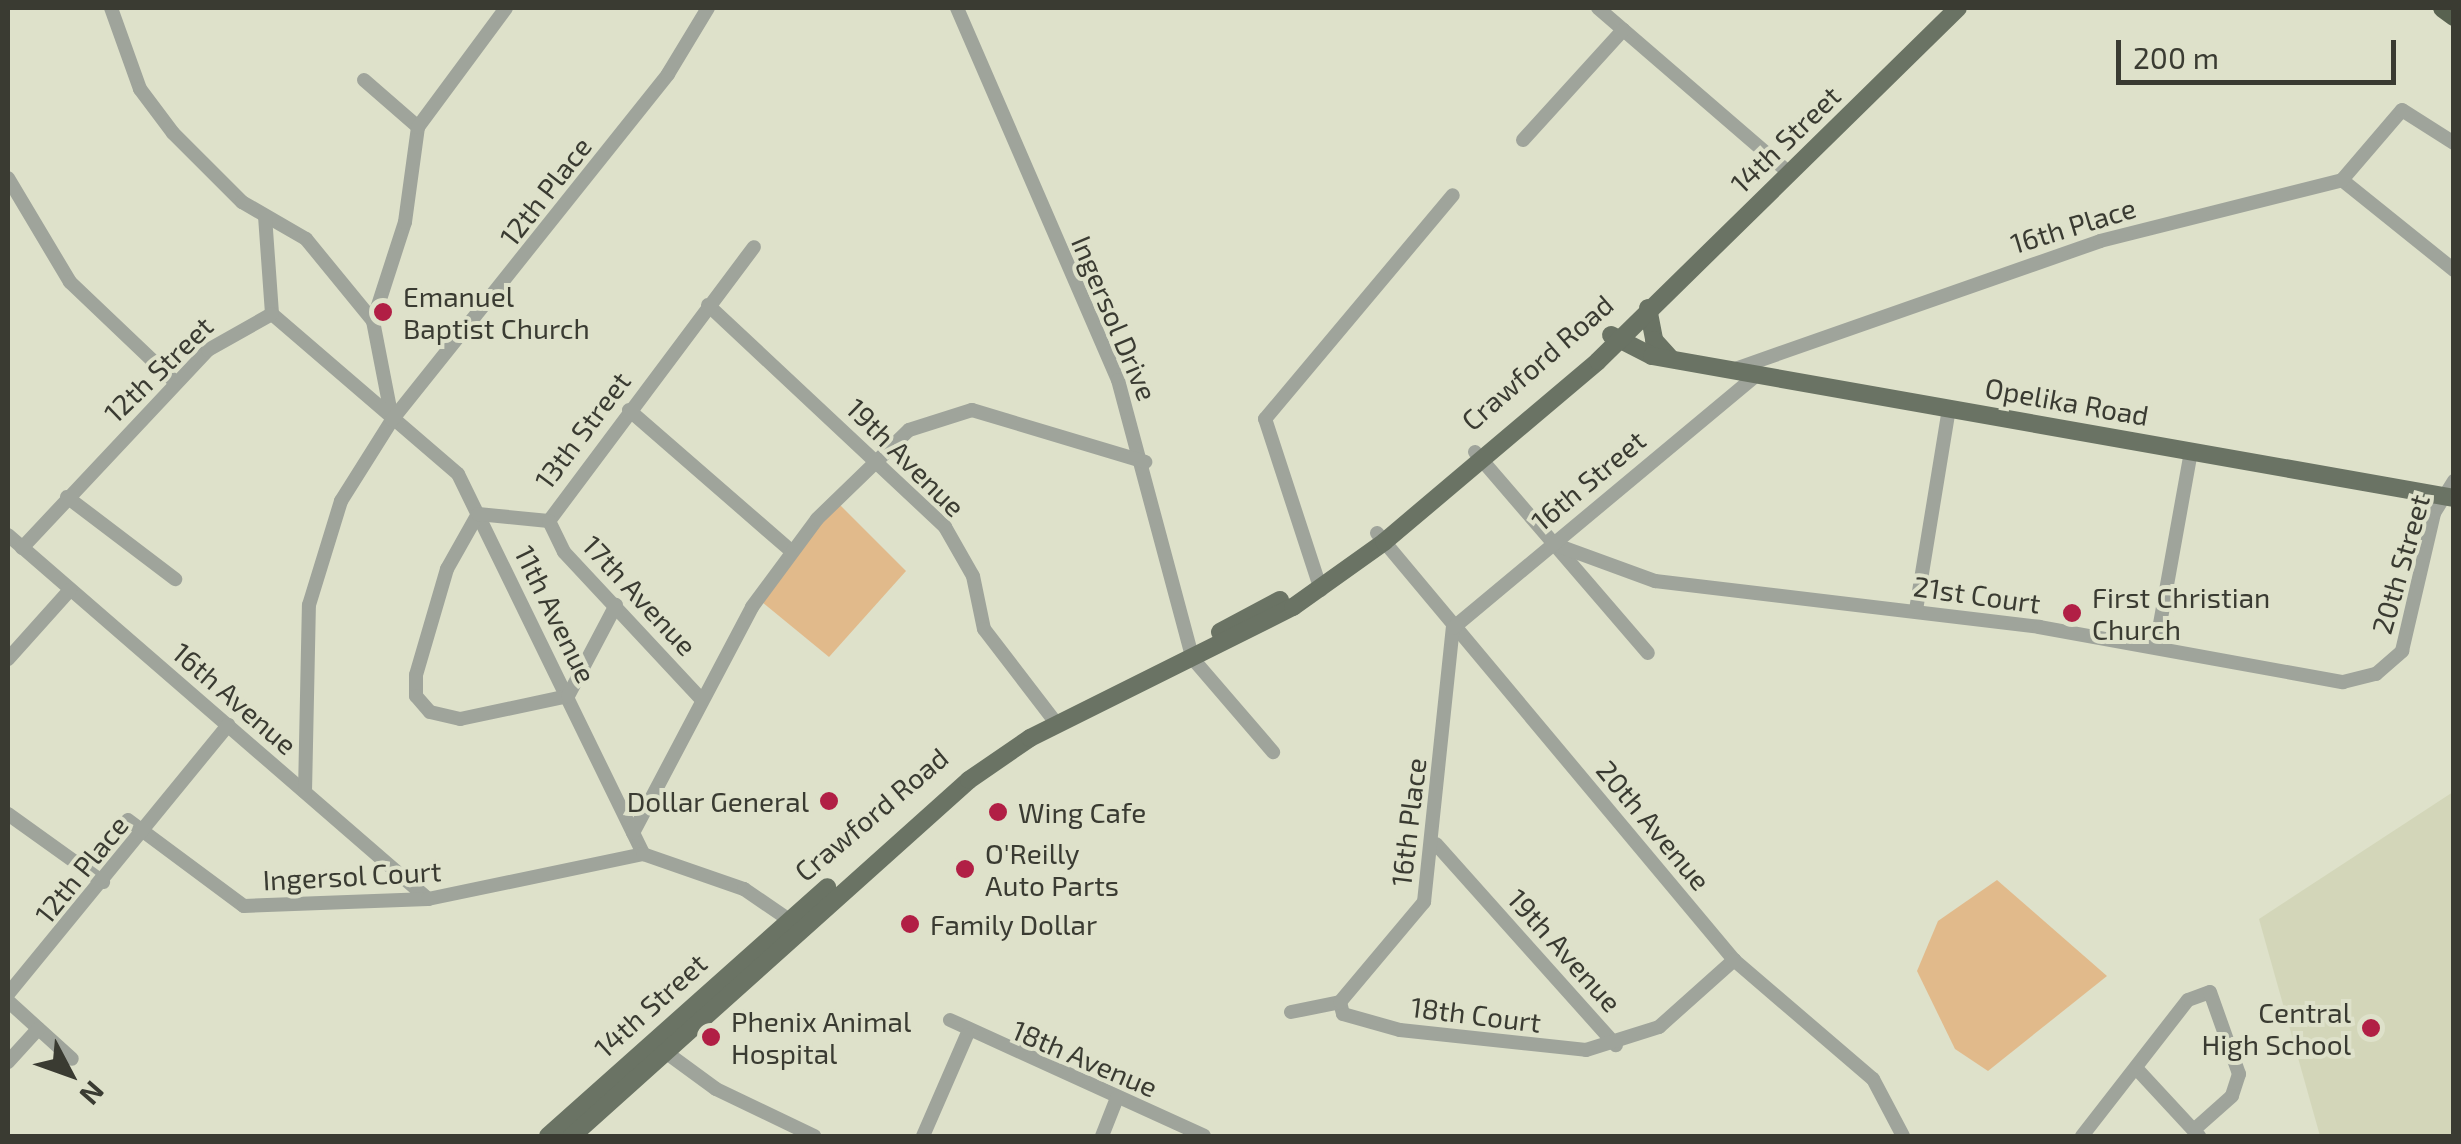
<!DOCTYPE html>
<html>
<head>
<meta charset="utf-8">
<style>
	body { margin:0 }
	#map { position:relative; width:2461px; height:1144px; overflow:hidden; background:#dee1ca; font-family:"Exo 2",sans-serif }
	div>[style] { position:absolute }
	.built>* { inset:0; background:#d3d6b9 }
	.green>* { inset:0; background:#e1ba8b }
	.minor>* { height:14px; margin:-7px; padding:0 7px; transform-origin:7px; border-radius:7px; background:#9fa49b }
	.major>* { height:18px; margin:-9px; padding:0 9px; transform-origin:9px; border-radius:9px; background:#6a7364 }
	.highway>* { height:20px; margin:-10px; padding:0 10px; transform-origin:10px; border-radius:10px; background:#586250 }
	.dots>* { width:28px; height:28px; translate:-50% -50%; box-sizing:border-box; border:5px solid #dee1ca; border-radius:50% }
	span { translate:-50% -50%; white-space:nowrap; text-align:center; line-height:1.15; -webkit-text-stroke:8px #dee1ca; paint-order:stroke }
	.street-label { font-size:28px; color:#3a3b32 }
	.poi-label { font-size:28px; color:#3a3b32 }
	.left { translate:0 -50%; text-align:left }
	.right { translate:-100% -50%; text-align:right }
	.frame { position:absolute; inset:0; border:10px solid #3a3b32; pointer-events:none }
	.north { position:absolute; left:20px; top:1024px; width:100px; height:100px; -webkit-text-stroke:8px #dee1ca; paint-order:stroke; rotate:131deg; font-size:28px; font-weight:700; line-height:40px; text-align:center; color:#3a3b32 }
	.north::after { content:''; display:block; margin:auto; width:35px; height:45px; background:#3a3b32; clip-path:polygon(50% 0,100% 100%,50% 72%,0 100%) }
	.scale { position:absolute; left:2116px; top:40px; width:280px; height:45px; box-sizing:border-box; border:5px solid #3a3b32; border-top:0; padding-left:12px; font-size:30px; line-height:35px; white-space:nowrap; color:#3a3b32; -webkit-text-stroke:8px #dee1ca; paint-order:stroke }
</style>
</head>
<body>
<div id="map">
	<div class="built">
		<i style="clip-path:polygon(2453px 792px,2453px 1136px,2320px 1136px,2259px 919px)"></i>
	</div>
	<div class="green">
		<i style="clip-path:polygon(837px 502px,906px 571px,829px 657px,762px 602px)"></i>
		<i style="clip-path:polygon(1997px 880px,2107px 976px,1988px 1071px,1955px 1049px,1917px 971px,1938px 921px)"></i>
	</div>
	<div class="minor">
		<i style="left:111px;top:8px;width:86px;rotate:70.3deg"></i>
		<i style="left:140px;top:89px;width:55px;rotate:53.1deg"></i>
		<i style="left:173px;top:133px;width:98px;rotate:45deg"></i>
		<i style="left:242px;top:202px;width:74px;rotate:30deg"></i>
		<i style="left:306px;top:239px;width:106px;rotate:50.7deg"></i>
		<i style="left:373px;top:321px;width:100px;rotate:79deg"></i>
		<i style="left:957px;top:8px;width:405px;rotate:66.6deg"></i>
		<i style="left:1118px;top:380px;width:289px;rotate:75deg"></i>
		<i style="left:1193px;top:659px;width:123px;rotate:49.3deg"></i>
		<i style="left:1598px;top:8px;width:254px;rotate:40.8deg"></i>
		<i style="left:364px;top:80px;width:72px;rotate:41deg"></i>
		<i style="left:1523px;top:140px;width:149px;rotate:-47.7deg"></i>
		<i style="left:8px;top:178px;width:121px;rotate:59.2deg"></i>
		<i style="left:70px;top:282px;width:146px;rotate:43.6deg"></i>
		<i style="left:2342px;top:180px;width:144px;rotate:38.8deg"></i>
		<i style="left:265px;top:216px;width:98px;rotate:85.9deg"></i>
		<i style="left:708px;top:305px;width:325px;rotate:43.1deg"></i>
		<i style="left:945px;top:527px;width:56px;rotate:60.3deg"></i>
		<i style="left:973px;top:576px;width:54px;rotate:78.3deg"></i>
		<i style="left:984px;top:629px;width:120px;rotate:52.5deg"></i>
		<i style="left:272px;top:314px;width:245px;rotate:40.7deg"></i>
		<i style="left:458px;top:474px;width:423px;rotate:64deg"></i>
		<i style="left:373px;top:321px;width:104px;rotate:-72.1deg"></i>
		<i style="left:405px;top:222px;width:96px;rotate:-82.2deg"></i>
		<i style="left:418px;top:127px;width:148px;rotate:-53.5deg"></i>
		<i style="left:1735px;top:369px;width:387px;rotate:-19.3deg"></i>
		<i style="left:2100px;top:241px;width:250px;rotate:-14.1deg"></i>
		<i style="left:2342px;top:180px;width:92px;rotate:-49.4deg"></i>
		<i style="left:2402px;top:110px;width:62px;rotate:32.4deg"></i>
		<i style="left:629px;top:410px;width:215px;rotate:41deg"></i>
		<i style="left:1475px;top:452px;width:265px;rotate:49.3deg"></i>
		<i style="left:67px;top:497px;width:136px;rotate:37.2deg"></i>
		<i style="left:478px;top:514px;width:63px;rotate:119.4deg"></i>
		<i style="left:447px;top:569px;width:110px;rotate:106.3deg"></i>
		<i style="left:416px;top:675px;width:21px;rotate:90deg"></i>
		<i style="left:416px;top:696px;width:21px;rotate:49deg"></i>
		<i style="left:430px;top:712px;width:31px;rotate:13deg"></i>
		<i style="left:460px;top:719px;width:110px;rotate:-12deg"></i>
		<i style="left:568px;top:696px;width:103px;rotate:-62.2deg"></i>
		<i style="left:478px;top:514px;width:71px;rotate:5.6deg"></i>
		<i style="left:549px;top:521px;width:342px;rotate:-53.2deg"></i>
		<i style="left:549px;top:521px;width:34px;rotate:64deg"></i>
		<i style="left:564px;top:552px;width:201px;rotate:47deg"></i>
		<i style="left:1377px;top:533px;width:557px;rotate:50.1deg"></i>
		<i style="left:1734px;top:960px;width:183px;rotate:40.6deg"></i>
		<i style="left:1873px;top:1079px;width:64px;rotate:62.2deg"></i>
		<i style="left:8px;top:535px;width:556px;rotate:40.91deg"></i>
		<i style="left:1551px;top:543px;width:111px;rotate:20.1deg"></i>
		<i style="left:1655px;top:581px;width:387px;rotate:6.8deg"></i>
		<i style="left:2039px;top:627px;width:309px;rotate:10.3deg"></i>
		<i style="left:2343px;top:682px;width:34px;rotate:-14deg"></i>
		<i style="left:2376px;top:674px;width:35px;rotate:-41deg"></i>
		<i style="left:2402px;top:651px;width:142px;rotate:-76.9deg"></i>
		<i style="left:2434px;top:513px;width:38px;rotate:-58deg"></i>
		<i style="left:22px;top:548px;width:272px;rotate:-46.8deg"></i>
		<i style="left:208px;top:350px;width:73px;rotate:-29.4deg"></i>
		<i style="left:1321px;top:590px;width:180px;rotate:-108.1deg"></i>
		<i style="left:1265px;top:419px;width:292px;rotate:-50deg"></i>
		<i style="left:1916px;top:610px;width:205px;rotate:-80.7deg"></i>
		<i style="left:2156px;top:646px;width:198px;rotate:-79.8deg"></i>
		<i style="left:8px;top:659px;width:93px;rotate:-48.1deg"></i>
		<i style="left:305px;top:792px;width:187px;rotate:-88.8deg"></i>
		<i style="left:309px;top:605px;width:109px;rotate:-72.9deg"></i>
		<i style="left:341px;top:501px;width:96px;rotate:-57.8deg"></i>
		<i style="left:392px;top:420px;width:443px;rotate:-51.4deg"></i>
		<i style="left:668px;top:74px;width:77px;rotate:-58.8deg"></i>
		<i style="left:8px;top:814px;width:117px;rotate:35.6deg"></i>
		<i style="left:128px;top:820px;width:144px;rotate:36.6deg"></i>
		<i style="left:244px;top:906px;width:184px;rotate:-2.2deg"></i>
		<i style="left:428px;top:899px;width:220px;rotate:-11.8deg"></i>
		<i style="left:643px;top:854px;width:107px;rotate:19.1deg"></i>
		<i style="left:744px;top:889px;width:65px;rotate:34.4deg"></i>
		<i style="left:633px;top:833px;width:255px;rotate:-62.2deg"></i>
		<i style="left:752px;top:607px;width:109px;rotate:-53.5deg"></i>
		<i style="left:817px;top:519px;width:128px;rotate:-44.1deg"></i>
		<i style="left:909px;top:430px;width:66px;rotate:-17.6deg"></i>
		<i style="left:972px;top:410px;width:181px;rotate:16.7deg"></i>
		<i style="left:1436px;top:844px;width:270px;rotate:48.2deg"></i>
		<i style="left:8px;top:994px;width:348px;rotate:-50.7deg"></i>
		<i style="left:8px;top:1001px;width:86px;rotate:42.2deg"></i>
		<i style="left:1340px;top:1002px;width:12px;rotate:76deg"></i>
		<i style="left:1343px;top:1014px;width:59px;rotate:15.7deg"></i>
		<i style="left:1400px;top:1030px;width:187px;rotate:6.1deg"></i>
		<i style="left:1586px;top:1050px;width:77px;rotate:-17.5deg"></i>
		<i style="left:1659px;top:1027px;width:101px;rotate:-41.8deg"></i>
		<i style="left:1291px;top:1012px;width:50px;rotate:-11.5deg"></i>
		<i style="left:1340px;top:1002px;width:131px;rotate:-50deg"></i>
		<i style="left:1424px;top:902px;width:276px;rotate:-84deg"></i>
		<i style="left:1453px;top:628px;width:397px;rotate:-39.8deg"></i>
		<i style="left:950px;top:1020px;width:279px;rotate:24.5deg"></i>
		<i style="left:660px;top:1048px;width:69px;rotate:36.2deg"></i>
		<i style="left:716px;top:1089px;width:109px;rotate:25.6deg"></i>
		<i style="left:8px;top:1062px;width:45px;rotate:-47.7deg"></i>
		<i style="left:2136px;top:1068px;width:93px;rotate:47.2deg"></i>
		<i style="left:923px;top:1136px;width:110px;rotate:-66.5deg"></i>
		<i style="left:1102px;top:1136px;width:41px;rotate:-68.5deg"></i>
		<i style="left:2082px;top:1136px;width:172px;rotate:-52.1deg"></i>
		<i style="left:2188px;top:1000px;width:23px;rotate:-20deg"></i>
		<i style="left:2210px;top:992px;width:87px;rotate:70.5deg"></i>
		<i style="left:2239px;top:1074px;width:23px;rotate:108deg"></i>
		<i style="left:2232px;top:1096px;width:48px;rotate:138.4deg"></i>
	</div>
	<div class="major">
		<i style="left:1648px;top:308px;width:33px;rotate:79deg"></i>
		<i style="left:1654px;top:340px;width:24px;rotate:48deg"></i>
		<i style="left:1611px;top:335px;width:46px;rotate:27.1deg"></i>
		<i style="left:1652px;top:356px;width:814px;rotate:10.04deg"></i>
		<i style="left:1220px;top:632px;width:68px;rotate:-28.1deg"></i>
		<i style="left:548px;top:1136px;width:374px;rotate:-41.7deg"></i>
		<i style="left:572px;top:1136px;width:533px;rotate:-41.88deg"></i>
		<i style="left:969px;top:780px;width:74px;rotate:-34.5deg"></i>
		<i style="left:1030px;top:738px;width:294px;rotate:-26.5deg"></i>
		<i style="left:1293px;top:607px;width:112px;rotate:-35.5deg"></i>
		<i style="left:1384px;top:542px;width:280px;rotate:-40.2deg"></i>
		<i style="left:1598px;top:361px;width:504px;rotate:-44.44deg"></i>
	</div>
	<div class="highway">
		<i style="left:2443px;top:8px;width:14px;rotate:36deg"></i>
	</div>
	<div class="dots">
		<i style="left:383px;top:312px;background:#b11f45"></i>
		<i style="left:2072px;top:613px;background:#b11f45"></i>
		<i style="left:829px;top:801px;background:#b11f45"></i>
		<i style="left:998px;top:812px;background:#b11f45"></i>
		<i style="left:965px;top:869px;background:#b11f45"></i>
		<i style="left:910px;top:924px;background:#b11f45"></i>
		<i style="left:2371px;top:1028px;background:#b11f45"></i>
		<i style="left:711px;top:1037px;background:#b11f45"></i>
	</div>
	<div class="street-label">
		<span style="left:1785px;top:139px;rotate:-44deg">14th Street</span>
		<span style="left:545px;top:191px;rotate:-52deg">12th Place</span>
		<span style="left:2073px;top:225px;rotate:-17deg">16th Place</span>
		<span style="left:1115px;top:318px;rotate:67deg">Ingersol Drive</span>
		<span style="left:1537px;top:362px;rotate:-41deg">Crawford Road</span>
		<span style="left:158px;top:369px;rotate:-44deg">12th Street</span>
		<span style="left:2067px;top:401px;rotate:10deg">Opelika Road</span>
		<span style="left:582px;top:430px;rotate:-53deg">13th Street</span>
		<span style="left:906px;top:457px;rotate:45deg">19th Avenue</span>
		<span style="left:1588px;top:480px;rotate:-40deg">16th Street</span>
		<span style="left:2400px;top:564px;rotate:-74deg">20th Street</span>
		<span style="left:1977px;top:594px;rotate:8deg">21st Court</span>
		<span style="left:640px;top:595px;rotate:47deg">17th Avenue</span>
		<span style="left:556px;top:614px;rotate:64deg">11th Avenue</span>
		<span style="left:235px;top:698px;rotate:41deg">16th Avenue</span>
		<span style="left:871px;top:814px;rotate:-40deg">Crawford Road</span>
		<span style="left:1408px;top:822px;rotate:-83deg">16th Place</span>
		<span style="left:1654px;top:825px;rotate:50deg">20th Avenue</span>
		<span style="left:81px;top:869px;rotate:-51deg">12th Place</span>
		<span style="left:352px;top:875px;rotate:-3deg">Ingersol Court</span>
		<span style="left:1565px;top:950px;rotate:48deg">19th Avenue</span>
		<span style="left:650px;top:1005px;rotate:-42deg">14th Street</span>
		<span style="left:1476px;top:1014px;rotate:7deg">18th Court</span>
		<span style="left:1085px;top:1058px;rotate:23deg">18th Avenue</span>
	</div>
	<div class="poi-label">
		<span class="left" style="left:403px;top:312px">Emanuel<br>Baptist Church</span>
		<span class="left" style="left:2092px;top:613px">First Christian<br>Church</span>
		<span class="right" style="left:809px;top:801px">Dollar General</span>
		<span class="left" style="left:1018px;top:812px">Wing Cafe</span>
		<span class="left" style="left:985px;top:869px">O'Reilly<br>Auto Parts</span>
		<span class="left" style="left:930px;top:924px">Family Dollar</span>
		<span class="right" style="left:2351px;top:1028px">Central<br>High School</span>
		<span class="left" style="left:731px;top:1037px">Phenix Animal<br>Hospital</span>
	</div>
	<div class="frame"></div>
	<div class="north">N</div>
	<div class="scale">200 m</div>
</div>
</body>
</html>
